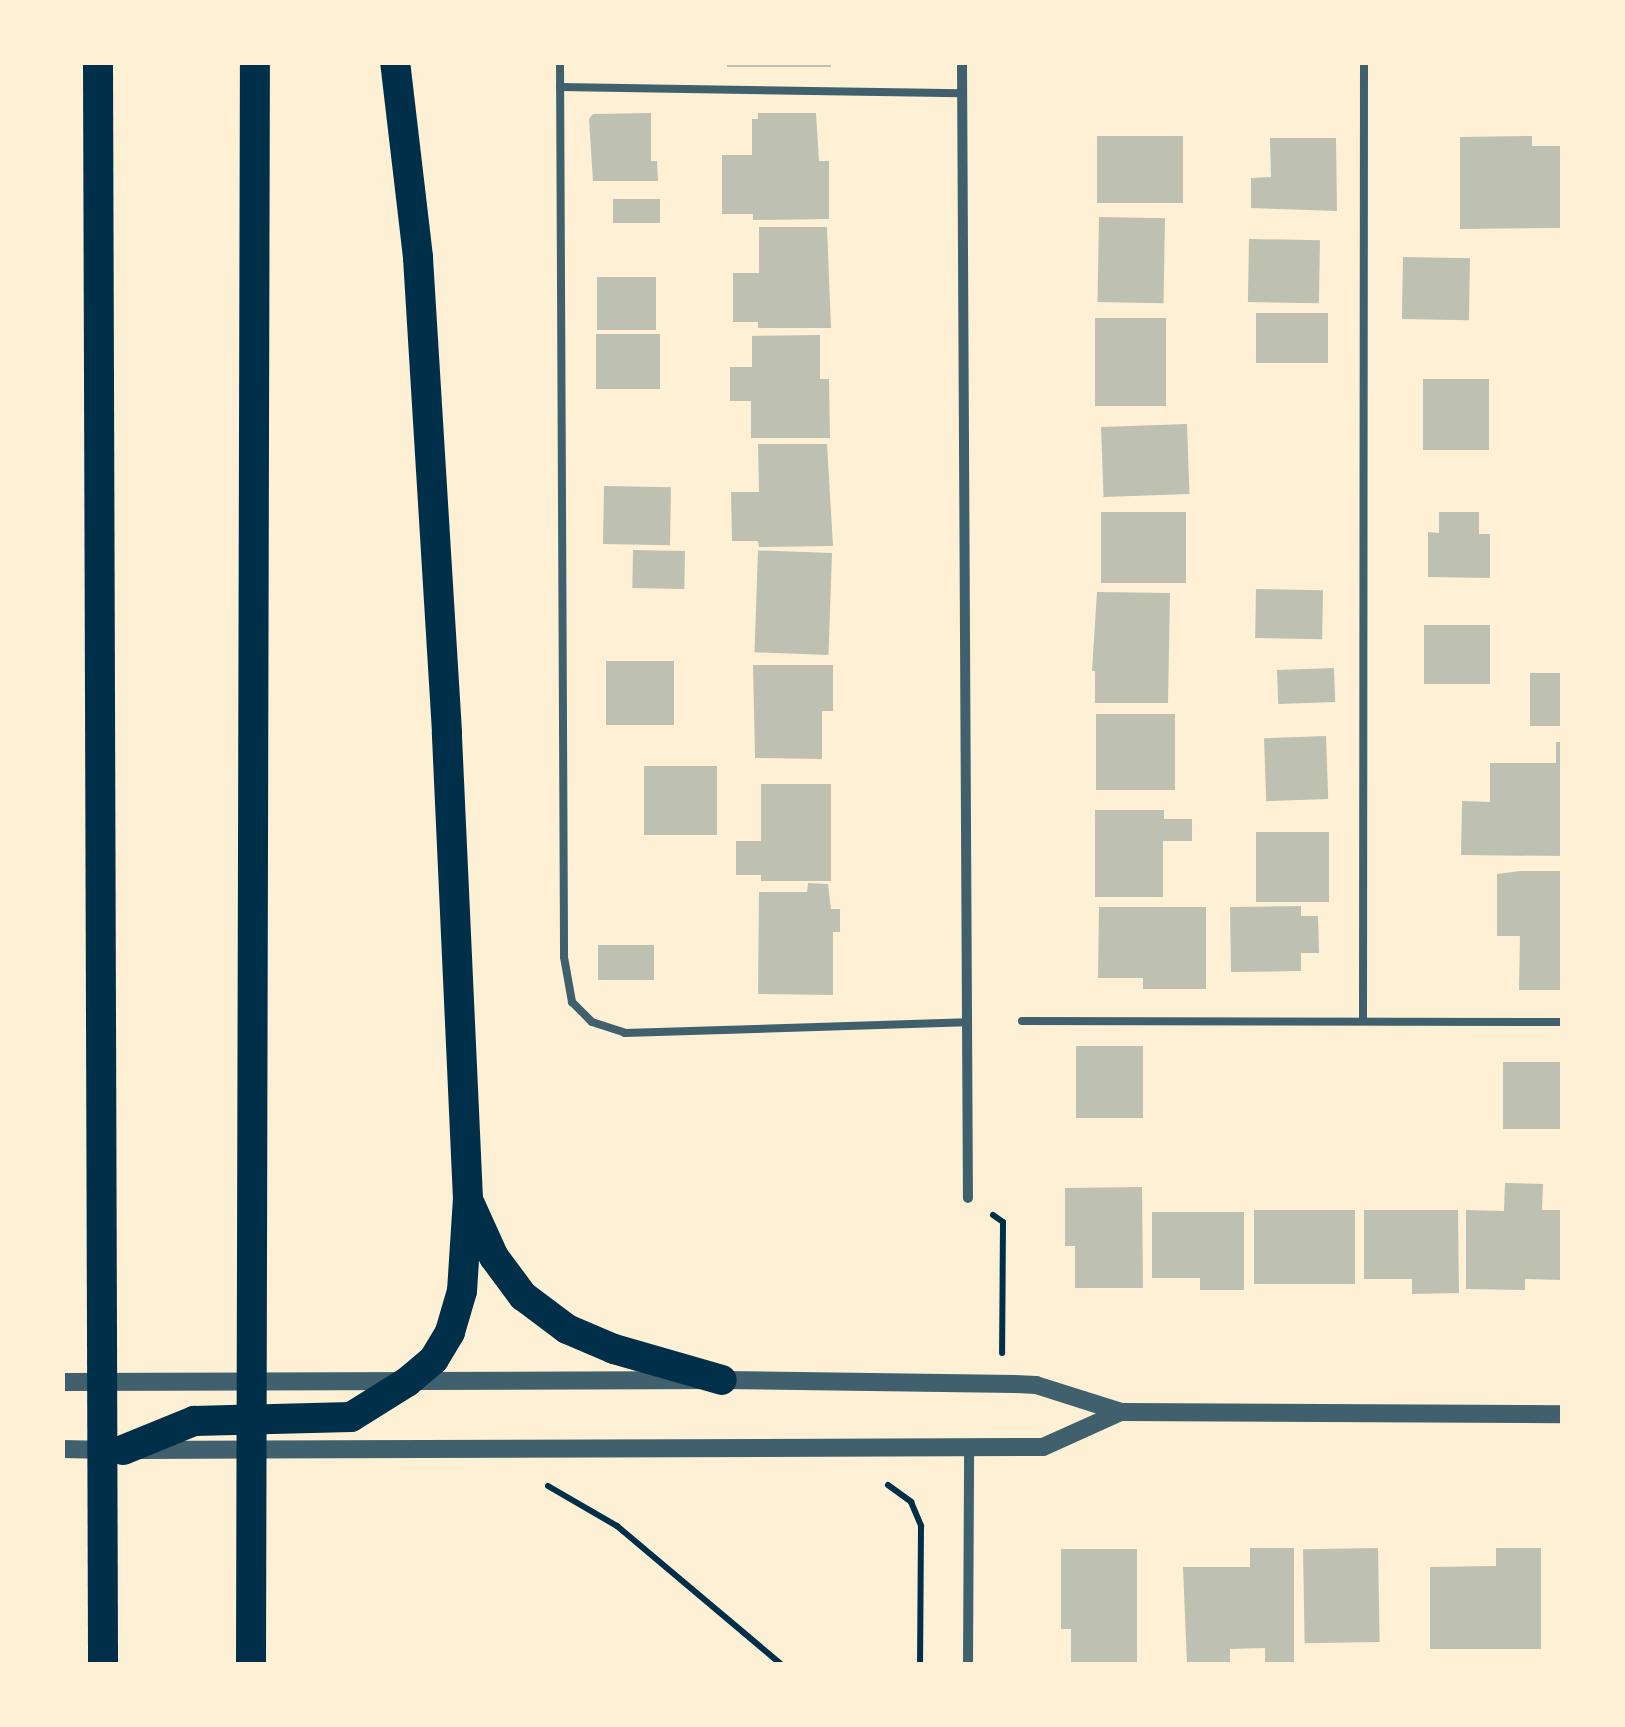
<!DOCTYPE html>
<html>
<head>
<meta charset="utf-8">
<style>
	body { margin:0 }
	#map { position:relative; width:1625px; height:1727px; overflow:hidden; background:#fdf0d5; font-family:"Titillium Web",sans-serif }
	div>[style] { position:absolute }
	.building>* { inset:0; background:#bec0b2; transform-origin:0 0 }
	.path>* { height:6px; margin:-3px; padding:0 3px; transform-origin:3px; border-radius:3px; background:#003049 }
	.service>* { height:8px; margin:-4px; padding:0 4px; transform-origin:4px; border-radius:4px; background:#3f606c }
	.minor>* { height:10px; margin:-5px; padding:0 5px; transform-origin:5px; border-radius:5px; background:#3f606c }
	.tertiary>* { height:18px; margin:-9px; padding:0 9px; transform-origin:9px; border-radius:9px; background:#3f606c }
	.motorway>* { height:30px; margin:-15px; padding:0 15px; transform-origin:15px; border-radius:15px; background:#003049 }
	span { translate:-50% -50%; white-space:nowrap; text-align:center; line-height:1.15; -webkit-text-stroke:10px #fdf0d5; paint-order:stroke }
	.frame { position:absolute; inset:0; border:65px solid #fdf0d5; pointer-events:none }
</style>
</head>
<body>
<div id="map">
	<div class="building">
		<i style="left:727px;top:62px;width:104px;height:5px"></i>
		<i style="clip-path:polygon(651px 113px,651px 161px,657px 161px,658px 181px,593px 181px,589px 119px,593px 114px)"></i>
		<i style="clip-path:polygon(758px 113px,816px 113px,819px 161px,829px 161px,829px 219px,753px 220px,753px 214px,722px 214px,722px 155px,752px 155px,752px 119px,758px 119px)"></i>
		<i style="left:1097px;top:136px;width:86px;height:67px"></i>
		<i style="clip-path:polygon(1532px 136px,1532px 146px,1562px 146px,1562px 228px,1460px 229px,1460px 137px)"></i>
		<i style="clip-path:polygon(1270px 138px,1336px 138px,1337px 211px,1251px 208px,1251px 178px,1271px 177px)"></i>
		<i style="left:613px;top:199px;width:47px;height:24px"></i>
		<i style="left:1099px;top:217px;width:66px;height:85px;rotate:1deg"></i>
		<i style="clip-path:polygon(759px 227px,827px 227px,831px 328px,758px 328px,758px 322px,733px 322px,733px 273px,759px 273px)"></i>
		<i style="left:1249px;top:239px;width:71px;height:63px;rotate:1deg"></i>
		<i style="left:1403px;top:257px;width:67px;height:62px;rotate:1deg"></i>
		<i style="left:597px;top:277px;width:59px;height:53px"></i>
		<i style="left:1256px;top:313px;width:72px;height:50px"></i>
		<i style="left:1095px;top:318px;width:71px;height:88px"></i>
		<i style="left:596px;top:334px;width:64px;height:55px"></i>
		<i style="clip-path:polygon(820px 335px,820px 379px,829px 379px,830px 438px,751px 438px,751px 401px,730px 401px,730px 367px,752px 367px,752px 336px)"></i>
		<i style="left:1423px;top:379px;width:66px;height:71px"></i>
		<i style="left:1187px;top:424px;width:70px;height:86px;rotate:88deg"></i>
		<i style="clip-path:polygon(758px 444px,827px 444px,833px 546px,759px 547px,758px 541px,732px 541px,731px 492px,759px 492px)"></i>
		<i style="left:604px;top:486px;width:67px;height:58px;rotate:1deg"></i>
		<i style="left:1101px;top:512px;width:85px;height:71px"></i>
		<i style="clip-path:polygon(1439px 512px,1479px 512px,1479px 534px,1490px 534px,1490px 578px,1428px 577px,1428px 532px,1439px 533px)"></i>
		<i style="left:633px;top:550px;width:52px;height:38px;rotate:1deg"></i>
		<i style="left:832px;top:553px;width:102px;height:74px;rotate:92deg"></i>
		<i style="left:1256px;top:589px;width:67px;height:49px;rotate:1deg"></i>
		<i style="clip-path:polygon(1097px 592px,1170px 593px,1168px 703px,1095px 703px,1095px 671px,1092px 671px)"></i>
		<i style="left:1424px;top:625px;width:66px;height:59px"></i>
		<i style="left:674px;top:661px;width:64px;height:68px;rotate:90deg"></i>
		<i style="clip-path:polygon(753px 665px,833px 665px,833px 711px,822px 711px,822px 759px,755px 758px)"></i>
		<i style="left:1334px;top:668px;width:34px;height:57px;rotate:88deg"></i>
		<i style="left:1530px;top:673px;width:32px;height:53px"></i>
		<i style="left:1096px;top:714px;width:79px;height:76px"></i>
		<i style="left:1326px;top:736px;width:63px;height:62px;rotate:88deg"></i>
		<i style="clip-path:polygon(1556px 742px,1562px 742px,1562px 856px,1461px 855px,1462px 801px,1490px 802px,1490px 763px,1556px 763px)"></i>
		<i style="left:644px;top:766px;width:73px;height:69px"></i>
		<i style="clip-path:polygon(761px 784px,831px 784px,831px 881px,761px 881px,761px 875px,736px 875px,736px 841px,761px 841px)"></i>
		<i style="clip-path:polygon(1095px 810px,1164px 810px,1164px 819px,1192px 819px,1192px 841px,1163px 841px,1163px 897px,1095px 897px)"></i>
		<i style="left:1256px;top:832px;width:73px;height:70px"></i>
		<i style="clip-path:polygon(1520px 871px,1562px 871px,1562px 990px,1519px 990px,1520px 936px,1497px 936px,1497px 874px)"></i>
		<i style="clip-path:polygon(808px 883px,828px 884px,831px 909px,840px 909px,840px 932px,833px 932px,833px 995px,758px 994px,759px 892px,807px 892px)"></i>
		<i style="clip-path:polygon(1301px 906px,1301px 916px,1318px 916px,1319px 953px,1301px 953px,1301px 971px,1231px 972px,1230px 907px)"></i>
		<i style="clip-path:polygon(1099px 907px,1206px 907px,1206px 989px,1143px 989px,1143px 978px,1098px 978px)"></i>
		<i style="left:598px;top:945px;width:56px;height:35px"></i>
		<i style="left:1076px;top:1046px;width:67px;height:72px"></i>
		<i style="left:1562px;top:1062px;width:67px;height:59px;rotate:90deg"></i>
		<i style="clip-path:polygon(1505px 1183px,1543px 1184px,1542px 1210px,1562px 1210px,1562px 1280px,1525px 1279px,1525px 1290px,1466px 1289px,1466px 1210px,1504px 1211px)"></i>
		<i style="clip-path:polygon(1142px 1187px,1143px 1288px,1075px 1288px,1075px 1246px,1065px 1246px,1065px 1188px)"></i>
		<i style="left:1355px;top:1210px;width:74px;height:101px;rotate:90deg"></i>
		<i style="clip-path:polygon(1364px 1210px,1458px 1210px,1459px 1293px,1412px 1294px,1412px 1279px,1364px 1279px)"></i>
		<i style="clip-path:polygon(1152px 1212px,1244px 1212px,1244px 1290px,1200px 1290px,1200px 1278px,1152px 1278px)"></i>
		<i style="clip-path:polygon(1250px 1548px,1294px 1548px,1294px 1664px,1265px 1664px,1265px 1648px,1230px 1649px,1230px 1664px,1187px 1664px,1183px 1567px,1250px 1567px)"></i>
		<i style="left:1378px;top:1548px;width:94px;height:75px;rotate:89deg"></i>
		<i style="clip-path:polygon(1496px 1548px,1541px 1548px,1541px 1649px,1430px 1649px,1430px 1567px,1496px 1566px)"></i>
		<i style="clip-path:polygon(1061px 1549px,1137px 1549px,1137px 1664px,1071px 1664px,1071px 1629px,1061px 1629px)"></i>
	</div>
	<div class="path">
		<i style="left:993px;top:1215px;width:12px;rotate:35deg"></i>
		<i style="left:1003px;top:1222px;width:131px;rotate:90.4deg"></i>
		<i style="left:888px;top:1485px;width:29px;rotate:36deg"></i>
		<i style="left:911px;top:1502px;width:26px;rotate:67deg"></i>
		<i style="left:921px;top:1526px;width:138px;rotate:90.4deg"></i>
		<i style="left:548px;top:1486px;width:80px;rotate:30.1deg"></i>
		<i style="left:617px;top:1526px;width:214px;rotate:40.1deg"></i>
	</div>
	<div class="service">
		<i style="left:560px;top:62px;width:895px;rotate:89.74deg"></i>
		<i style="left:564px;top:957px;width:46px;rotate:79.9deg"></i>
		<i style="left:572px;top:1002px;width:28px;rotate:45deg"></i>
		<i style="left:592px;top:1022px;width:35px;rotate:18deg"></i>
		<i style="left:625px;top:1033px;width:341px;rotate:-1.8deg"></i>
		<i style="left:560px;top:87px;width:402px;rotate:0.9deg"></i>
		<i style="left:1363px;top:1019px;width:957px;rotate:-89.94deg"></i>
		<i style="left:1022px;top:1021px;width:540px;rotate:0.11deg"></i>
	</div>
	<div class="minor">
		<i style="left:962px;top:62px;width:1136px;rotate:89.7deg"></i>
		<i style="left:968px;top:1664px;width:217px;rotate:-89.7deg"></i>
	</div>
	<div class="tertiary">
		<i style="left:62px;top:1382px;width:660px;rotate:-0.17deg"></i>
		<i style="left:722px;top:1380px;width:293px;rotate:0.8deg"></i>
		<i style="left:1015px;top:1384px;width:21px;rotate:3deg"></i>
		<i style="left:1036px;top:1385px;width:89px;rotate:17.6deg"></i>
		<i style="left:1121px;top:1412px;width:441px;rotate:0.3deg"></i>
		<i style="left:62px;top:1449px;width:46px;rotate:1.2deg"></i>
		<i style="left:139px;top:1450px;width:904px;rotate:-0.19deg"></i>
		<i style="left:1043px;top:1447px;width:85px;rotate:-24.2deg"></i>
	</div>
	<div class="motorway">
		<i style="left:98px;top:62px;width:1602px;rotate:89.82deg"></i>
		<i style="left:469px;top:1202px;width:60px;rotate:65.6deg"></i>
		<i style="left:494px;top:1257px;width:49px;rotate:53.4deg"></i>
		<i style="left:523px;top:1296px;width:55px;rotate:36.9deg"></i>
		<i style="left:567px;top:1329px;width:51px;rotate:23.1deg"></i>
		<i style="left:614px;top:1349px;width:112px;rotate:16deg"></i>
		<i style="left:123px;top:1450px;width:77px;rotate:-22.2deg"></i>
		<i style="left:194px;top:1421px;width:157px;rotate:-1.5deg"></i>
		<i style="left:351px;top:1417px;width:66px;rotate:-32deg"></i>
		<i style="left:407px;top:1382px;width:35px;rotate:-40deg"></i>
		<i style="left:434px;top:1359px;width:31px;rotate:-59deg"></i>
		<i style="left:450px;top:1332px;width:43px;rotate:-73.7deg"></i>
		<i style="left:462px;top:1291px;width:92px;rotate:-86.3deg"></i>
		<i style="left:468px;top:1199px;width:467px;rotate:-92.6deg"></i>
		<i style="left:447px;top:732px;width:476px;rotate:-93.5deg"></i>
		<i style="left:418px;top:257px;width:196px;rotate:-96.7deg"></i>
		<i style="left:251px;top:1664px;width:1602px;rotate:-89.86deg"></i>
	</div>
	<div class="frame"></div>
</div>
</body>
</html>
